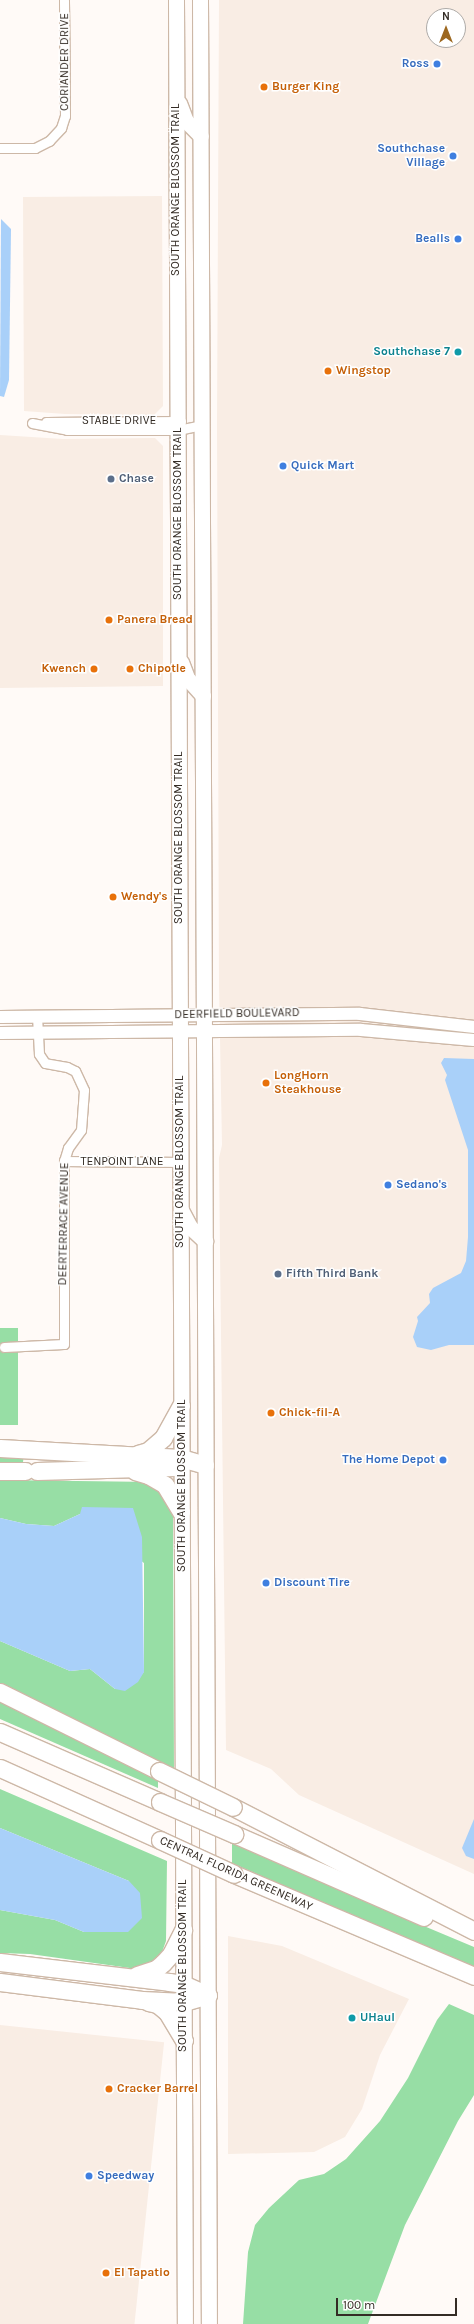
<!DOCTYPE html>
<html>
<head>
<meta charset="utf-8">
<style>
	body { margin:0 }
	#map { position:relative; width:474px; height:2324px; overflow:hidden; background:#fffaf7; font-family:Karla,sans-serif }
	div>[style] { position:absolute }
	.built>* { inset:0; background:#f9ede4; transform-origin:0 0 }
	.green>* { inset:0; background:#97dea5; transform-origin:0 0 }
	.water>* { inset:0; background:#a9d0f9 }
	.roads { filter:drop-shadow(1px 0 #cdb8a7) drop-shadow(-1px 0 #cdb8a7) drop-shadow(0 1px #cdb8a7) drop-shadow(0 -1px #cdb8a7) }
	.minor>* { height:9px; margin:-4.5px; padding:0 4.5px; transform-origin:4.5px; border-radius:4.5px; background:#fff }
	.tertiary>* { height:12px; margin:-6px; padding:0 6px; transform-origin:6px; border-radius:6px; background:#fff }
	.primary>* { height:15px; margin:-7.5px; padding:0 7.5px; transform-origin:7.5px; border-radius:7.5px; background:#fff }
	.motorway>* { height:17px; margin:-8.5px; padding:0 8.5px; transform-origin:8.5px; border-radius:8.5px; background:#fff }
	.bridges { filter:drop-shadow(1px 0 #cdb8a7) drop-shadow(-1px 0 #cdb8a7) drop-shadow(0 1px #cdb8a7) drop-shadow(0 -1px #cdb8a7) }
	.motorway-bridge>* { height:17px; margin:-8.5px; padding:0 8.5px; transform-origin:8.5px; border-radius:8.5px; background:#fff }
	.dots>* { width:11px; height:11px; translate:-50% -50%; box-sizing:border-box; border:2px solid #fff; border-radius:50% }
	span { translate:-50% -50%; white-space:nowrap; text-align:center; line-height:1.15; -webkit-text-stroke:3px #fff; paint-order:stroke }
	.street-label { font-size:12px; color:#342c25 }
	.shop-label { font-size:12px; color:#366cbe; font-weight:700 }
	.right { translate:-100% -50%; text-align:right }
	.left { translate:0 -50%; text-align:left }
	.food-label { font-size:12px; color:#c56008; font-weight:700 }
	.culture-label { font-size:12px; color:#0d838f; font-weight:700 }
	.service-label { font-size:12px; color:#4e5e75; font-weight:700 }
	.north { position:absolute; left:426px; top:8px; width:40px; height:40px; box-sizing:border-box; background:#fff; border:1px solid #aeaba8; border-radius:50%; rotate:0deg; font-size:11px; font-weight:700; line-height:16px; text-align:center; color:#342c25 }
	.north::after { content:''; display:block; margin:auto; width:14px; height:18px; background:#9d6820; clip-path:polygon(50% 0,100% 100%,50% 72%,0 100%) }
	.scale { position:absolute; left:336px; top:2298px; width:121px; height:18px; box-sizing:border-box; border:2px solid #342c25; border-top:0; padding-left:5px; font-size:12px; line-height:14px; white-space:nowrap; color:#342c25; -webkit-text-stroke:3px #fff; paint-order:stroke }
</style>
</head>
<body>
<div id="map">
	<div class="built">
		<i style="clip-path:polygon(evenodd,219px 0,474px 0,474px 1874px,299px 1795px,271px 1769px,226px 1750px,220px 1251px,219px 1158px,222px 1145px,219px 985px,217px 425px,219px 0,434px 16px,458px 16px,458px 40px,434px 40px,434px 16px)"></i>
		<i style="clip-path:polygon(162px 196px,163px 406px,154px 415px,65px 414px,24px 411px,23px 197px)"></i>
		<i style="clip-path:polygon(0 435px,63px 439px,155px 438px,163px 446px,163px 686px,0 688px)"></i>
		<i style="clip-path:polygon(228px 1936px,282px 1946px,409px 1999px,380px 2055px,362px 2109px,345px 2137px,314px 2152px,228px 2154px)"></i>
		<i style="left:0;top:2025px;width:165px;height:299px;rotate:6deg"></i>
	</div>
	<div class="green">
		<i style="left:0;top:1328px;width:18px;height:97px"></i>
		<i style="clip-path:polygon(0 1452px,24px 1453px,23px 1462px,0 1463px)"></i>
		<i style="clip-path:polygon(0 1480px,154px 1482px,173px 1512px,174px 1772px,0 1683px,0 1641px,70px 1671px,90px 1669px,115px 1689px,144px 1672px,144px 1563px,80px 1514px,54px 1526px,26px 1524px,0 1518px)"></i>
		<i style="clip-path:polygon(0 1699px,158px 1776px,158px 1788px,0 1719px)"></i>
		<i style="clip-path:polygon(0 1789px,167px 1861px,166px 1941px,162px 1952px,151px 1964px,137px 1969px,30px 1954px,0 1953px,0 1910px,55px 1920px,84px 1932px,129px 1881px,0 1828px)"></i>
		<i style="clip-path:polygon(232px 1841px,357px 1898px,474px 1947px,474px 1969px,232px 1863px)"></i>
		<i style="clip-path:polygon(449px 2004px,474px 2015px,474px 2095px,458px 2121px,405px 2225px,368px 2324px,243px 2324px,248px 2252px,255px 2225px,269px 2208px,299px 2180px,324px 2174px,346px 2159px,380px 2121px,408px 2078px,437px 2020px)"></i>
	</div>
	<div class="water">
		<i style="clip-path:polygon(1px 219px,11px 229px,9px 380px,4px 397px,0 396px)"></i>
		<i style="clip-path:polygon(444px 1058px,474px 1059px,474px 1345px,449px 1345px,431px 1350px,417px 1347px,413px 1337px,418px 1321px,417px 1317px,430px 1303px,429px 1294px,433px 1288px,461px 1273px,466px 1261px,468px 1237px,468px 1150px,445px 1080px,447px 1075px,441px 1063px)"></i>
		<i style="clip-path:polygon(82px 1507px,133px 1508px,142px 1537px,144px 1672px,138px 1682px,125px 1691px,115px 1689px,90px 1669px,70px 1671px,0 1641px,0 1518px,26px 1524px,54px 1526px,80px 1514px)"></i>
		<i style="clip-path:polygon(474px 1819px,474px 1859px,466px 1856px,462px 1848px)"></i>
		<i style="clip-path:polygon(0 1828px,129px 1881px,140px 1893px,142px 1918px,128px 1932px,84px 1932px,55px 1920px,0 1910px)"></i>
	</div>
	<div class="roads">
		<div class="minor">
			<i style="left:0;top:148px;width:35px"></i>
			<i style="left:35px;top:148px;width:16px;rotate:-27deg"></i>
			<i style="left:49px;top:141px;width:18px;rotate:-47deg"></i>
			<i style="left:61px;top:128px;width:13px;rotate:-72deg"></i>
			<i style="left:65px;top:116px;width:116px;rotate:-90.5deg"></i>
			<i style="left:46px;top:422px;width:135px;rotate:-0.4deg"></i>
			<i style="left:32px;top:423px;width:36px;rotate:11deg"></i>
			<i style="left:67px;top:430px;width:111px"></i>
			<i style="left:178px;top:430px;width:25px;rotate:-12deg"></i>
			<i style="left:64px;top:1161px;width:116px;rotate:0.5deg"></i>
			<i style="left:4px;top:1347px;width:60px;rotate:-2.9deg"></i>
			<i style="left:64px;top:1344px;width:183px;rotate:-90deg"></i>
			<i style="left:64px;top:1161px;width:14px;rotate:-73deg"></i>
			<i style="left:68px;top:1148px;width:22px;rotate:-54deg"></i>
			<i style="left:81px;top:1130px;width:40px;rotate:-85.7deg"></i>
			<i style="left:84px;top:1090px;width:21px;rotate:-115deg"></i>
			<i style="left:75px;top:1071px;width:9px;rotate:-153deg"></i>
			<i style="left:67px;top:1067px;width:22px;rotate:-170deg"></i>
			<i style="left:45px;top:1063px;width:11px;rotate:-124deg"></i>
			<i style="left:39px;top:1054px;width:38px;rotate:-93deg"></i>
		</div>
		<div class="tertiary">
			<i style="left:0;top:1017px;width:360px;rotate:-0.5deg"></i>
			<i style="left:360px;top:1014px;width:115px;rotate:6.5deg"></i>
			<i style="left:0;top:1033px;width:361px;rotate:-0.5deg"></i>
			<i style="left:361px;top:1030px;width:113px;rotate:5.1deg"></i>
		</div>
		<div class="primary">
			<i style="left:176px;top:0;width:2324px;rotate:89.78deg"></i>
			<i style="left:200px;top:0;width:2324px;rotate:89.78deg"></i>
			<i style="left:179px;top:103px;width:19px;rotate:69deg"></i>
			<i style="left:186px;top:121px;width:21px;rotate:45deg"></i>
			<i style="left:181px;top:662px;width:17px;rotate:69deg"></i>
			<i style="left:187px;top:678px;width:24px;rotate:48deg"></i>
			<i style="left:181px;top:1210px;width:19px;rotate:62deg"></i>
			<i style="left:190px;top:1227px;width:21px;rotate:43deg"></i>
		</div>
		<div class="motorway">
			<i style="left:0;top:1448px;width:181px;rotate:3.2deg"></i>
			<i style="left:181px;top:1458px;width:25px;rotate:16deg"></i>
			<i style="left:138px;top:1454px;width:10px;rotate:-17deg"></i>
			<i style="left:148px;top:1451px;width:20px;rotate:-41deg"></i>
			<i style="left:163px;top:1438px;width:37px;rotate:-61deg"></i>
			<i style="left:0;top:1471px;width:25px"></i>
			<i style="left:37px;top:1471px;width:138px;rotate:-1.7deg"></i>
			<i style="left:135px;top:1471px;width:14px;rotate:17deg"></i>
			<i style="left:148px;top:1475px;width:20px;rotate:30deg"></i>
			<i style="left:165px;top:1485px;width:31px;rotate:59deg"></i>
			<i style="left:0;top:1692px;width:178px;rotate:26.4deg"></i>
			<i style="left:0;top:1732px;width:175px;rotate:23.6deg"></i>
			<i style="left:0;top:1768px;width:175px;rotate:24.2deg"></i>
			<i style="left:233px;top:1807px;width:271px;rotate:27.2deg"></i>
			<i style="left:234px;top:1834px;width:207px;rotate:23.6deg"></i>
			<i style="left:234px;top:1874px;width:261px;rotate:23deg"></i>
			<i style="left:0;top:1962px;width:170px;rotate:6.7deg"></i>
			<i style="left:169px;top:1982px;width:14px;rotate:8deg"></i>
			<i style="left:183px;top:1984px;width:27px;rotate:24deg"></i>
			<i style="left:137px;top:1975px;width:20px;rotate:-18deg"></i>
			<i style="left:156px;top:1969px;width:9px;rotate:-41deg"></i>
			<i style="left:163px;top:1963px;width:12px;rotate:-48deg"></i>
			<i style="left:171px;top:1954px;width:27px;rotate:-63deg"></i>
			<i style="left:0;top:1982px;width:143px;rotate:7.2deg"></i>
			<i style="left:142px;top:2000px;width:42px;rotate:2.7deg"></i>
			<i style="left:184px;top:2002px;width:25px;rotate:-16deg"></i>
			<i style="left:148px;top:2002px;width:9px;rotate:13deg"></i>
			<i style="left:157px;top:2004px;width:13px;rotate:39deg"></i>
			<i style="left:167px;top:2012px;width:33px;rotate:59deg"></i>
		</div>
	</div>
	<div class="bridges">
		<div class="motorway-bridge">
			<i style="left:159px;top:1771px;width:82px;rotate:25.9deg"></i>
			<i style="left:160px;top:1802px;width:81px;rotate:23.4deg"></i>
			<i style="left:160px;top:1840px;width:81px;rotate:24.7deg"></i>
		</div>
	</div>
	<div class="dots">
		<i style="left:437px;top:64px;background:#3f7fe0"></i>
		<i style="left:264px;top:87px;background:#e8710a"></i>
		<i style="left:453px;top:156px;background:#3f7fe0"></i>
		<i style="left:458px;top:239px;background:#3f7fe0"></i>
		<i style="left:458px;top:352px;background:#0f9aa8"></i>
		<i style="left:328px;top:371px;background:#e8710a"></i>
		<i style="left:283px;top:466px;background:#3f7fe0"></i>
		<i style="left:111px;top:479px;background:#5c6f8a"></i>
		<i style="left:109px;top:620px;background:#e8710a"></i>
		<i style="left:94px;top:669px;background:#e8710a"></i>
		<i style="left:130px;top:669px;background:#e8710a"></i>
		<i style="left:113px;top:897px;background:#e8710a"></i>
		<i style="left:266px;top:1083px;background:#e8710a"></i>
		<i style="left:388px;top:1185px;background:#3f7fe0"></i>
		<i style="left:278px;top:1274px;background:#5c6f8a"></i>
		<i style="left:271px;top:1413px;background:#e8710a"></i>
		<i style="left:443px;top:1460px;background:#3f7fe0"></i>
		<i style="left:266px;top:1583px;background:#3f7fe0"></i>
		<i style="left:352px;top:2018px;background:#0f9aa8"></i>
		<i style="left:109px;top:2089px;background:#e8710a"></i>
		<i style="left:89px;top:2176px;background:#3f7fe0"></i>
		<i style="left:106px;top:2273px;background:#e8710a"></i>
	</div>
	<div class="street-label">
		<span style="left:65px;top:62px;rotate:-90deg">CORIANDER DRIVE</span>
		<span style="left:176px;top:190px;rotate:-90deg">SOUTH ORANGE BLOSSOM TRAIL</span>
		<span style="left:119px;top:421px">STABLE DRIVE</span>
		<span style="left:178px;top:514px;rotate:-90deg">SOUTH ORANGE BLOSSOM TRAIL</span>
		<span style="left:179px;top:838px;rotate:-90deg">SOUTH ORANGE BLOSSOM TRAIL</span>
		<span style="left:237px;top:1014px;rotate:-1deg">DEERFIELD BOULEVARD</span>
		<span style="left:122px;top:1162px">TENPOINT LANE</span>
		<span style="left:180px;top:1162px;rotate:-90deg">SOUTH ORANGE BLOSSOM TRAIL</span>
		<span style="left:64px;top:1224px;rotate:-89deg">DEERTERRACE AVENUE</span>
		<span style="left:182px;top:1486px;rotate:-90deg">SOUTH ORANGE BLOSSOM TRAIL</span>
		<span style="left:236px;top:1874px;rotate:24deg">CENTRAL FLORIDA GREENEWAY</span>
		<span style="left:183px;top:1966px;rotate:-90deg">SOUTH ORANGE BLOSSOM TRAIL</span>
	</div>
	<div class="shop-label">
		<span class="right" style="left:429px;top:64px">Ross</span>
		<span class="right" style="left:445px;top:156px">Southchase<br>Village</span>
		<span class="right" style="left:450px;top:239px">Bealls</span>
		<span class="left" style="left:291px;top:466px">Quick Mart</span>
		<span class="left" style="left:396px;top:1185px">Sedano's</span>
		<span class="right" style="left:435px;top:1460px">The Home Depot</span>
		<span class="left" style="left:274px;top:1583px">Discount Tire</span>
		<span class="left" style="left:97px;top:2176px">Speedway</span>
	</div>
	<div class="food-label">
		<span class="left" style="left:272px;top:87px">Burger King</span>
		<span class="left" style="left:336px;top:371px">Wingstop</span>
		<span class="left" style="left:117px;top:620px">Panera Bread</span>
		<span class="right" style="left:86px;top:669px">Kwench</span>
		<span class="left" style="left:138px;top:669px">Chipotle</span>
		<span class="left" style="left:121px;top:897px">Wendy's</span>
		<span class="left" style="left:274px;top:1083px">LongHorn<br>Steakhouse</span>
		<span class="left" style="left:279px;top:1413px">Chick-fil-A</span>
		<span class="left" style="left:117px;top:2089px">Cracker Barrel</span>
		<span class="left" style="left:114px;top:2273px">El Tapatio</span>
	</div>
	<div class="culture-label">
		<span class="right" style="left:450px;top:352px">Southchase 7</span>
		<span class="left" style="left:360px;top:2018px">UHaul</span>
	</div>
	<div class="service-label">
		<span class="left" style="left:119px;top:479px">Chase</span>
		<span class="left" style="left:286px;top:1274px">Fifth Third Bank</span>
	</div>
	<div class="north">N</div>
	<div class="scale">100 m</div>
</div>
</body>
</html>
